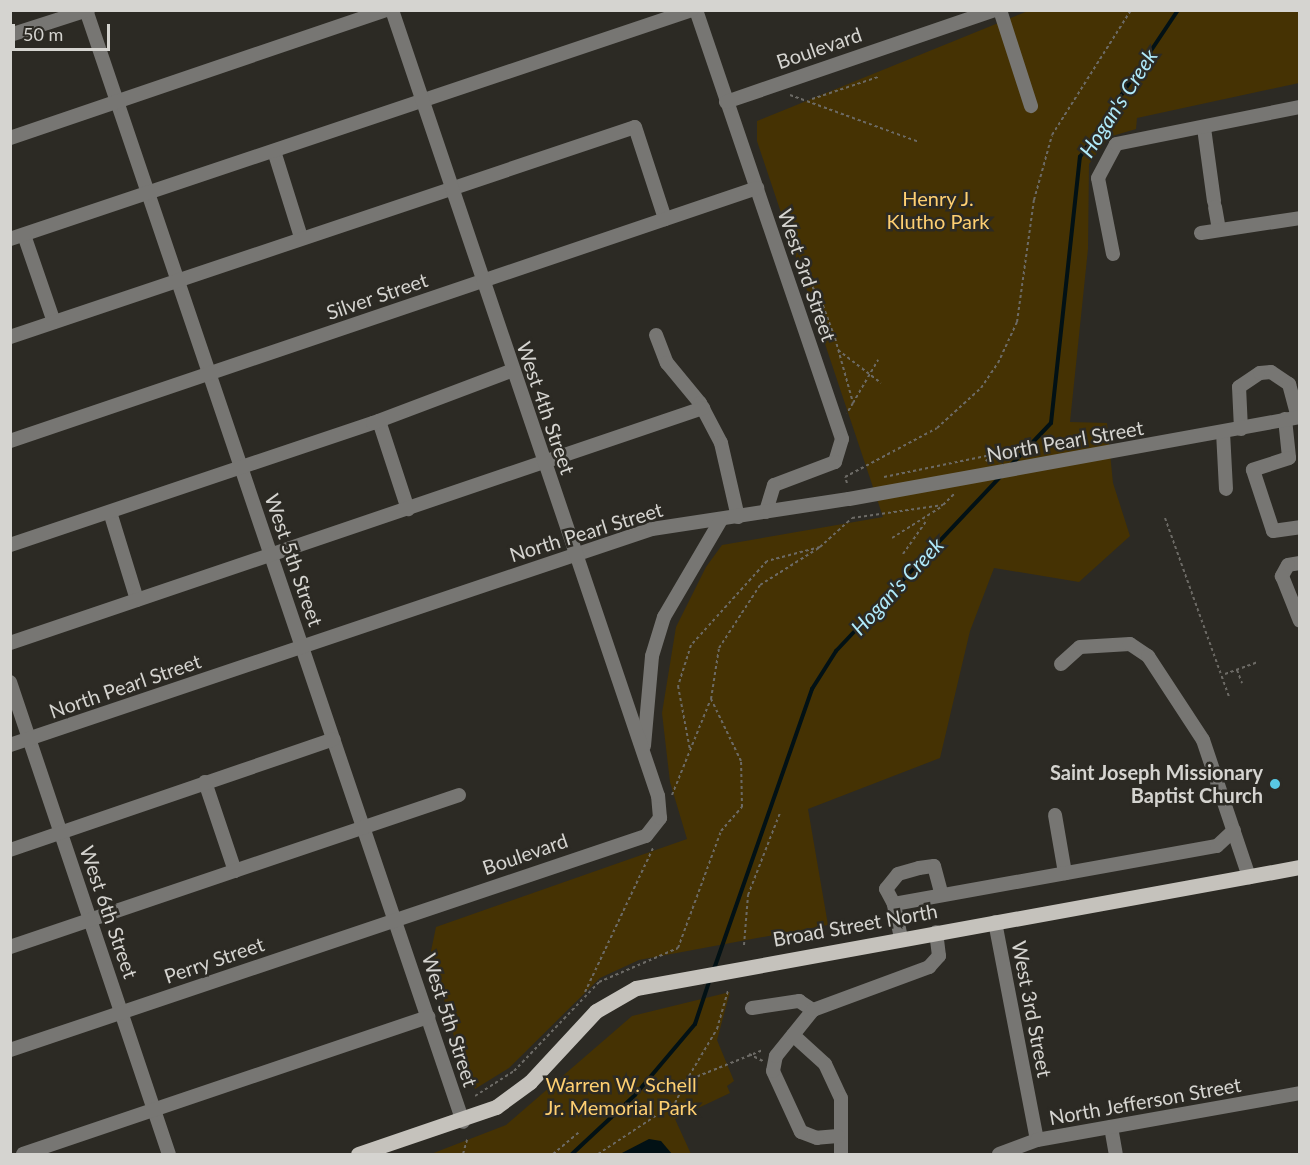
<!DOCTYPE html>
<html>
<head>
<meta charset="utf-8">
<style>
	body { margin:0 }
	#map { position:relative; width:1310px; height:1165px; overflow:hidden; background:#2c2a24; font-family:Lato,sans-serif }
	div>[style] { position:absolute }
	.green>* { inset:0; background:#453203 }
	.water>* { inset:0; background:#021115 }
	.stream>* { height:4px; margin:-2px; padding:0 2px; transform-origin:2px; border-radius:2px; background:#021115 }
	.path>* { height:2px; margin-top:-1px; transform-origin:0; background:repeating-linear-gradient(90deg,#6c6a65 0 3px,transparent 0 6px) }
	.minor>* { height:14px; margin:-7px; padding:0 7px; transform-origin:7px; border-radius:7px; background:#777673 }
	.major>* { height:15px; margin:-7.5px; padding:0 7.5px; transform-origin:7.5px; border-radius:7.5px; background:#c5c2bc }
	.dots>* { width:16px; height:16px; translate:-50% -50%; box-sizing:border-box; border:3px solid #2c2a24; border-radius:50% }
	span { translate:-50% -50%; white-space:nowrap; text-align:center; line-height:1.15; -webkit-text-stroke:5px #2c2a24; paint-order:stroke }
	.street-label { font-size:20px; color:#d5d4d0 }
	.park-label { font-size:20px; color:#fecf71 }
	.poi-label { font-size:20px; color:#d5d4d0; font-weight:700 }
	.right { translate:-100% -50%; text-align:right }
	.water-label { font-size:21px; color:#b0eafa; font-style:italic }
	.frame { position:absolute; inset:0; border:12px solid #d5d4d0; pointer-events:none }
	.scale { position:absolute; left:12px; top:24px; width:98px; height:27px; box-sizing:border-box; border:3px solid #d5d4d0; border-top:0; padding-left:8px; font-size:18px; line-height:21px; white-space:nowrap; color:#d5d4d0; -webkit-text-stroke:4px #2c2a24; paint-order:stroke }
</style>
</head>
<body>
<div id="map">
	<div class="green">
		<i style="clip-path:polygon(1028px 11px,1299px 11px,1299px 83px,1137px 118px,1136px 129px,1109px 137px,1089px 164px,1088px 249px,1070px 422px,1107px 423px,1113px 483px,1130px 536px,1079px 582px,994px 568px,970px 631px,940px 758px,808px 809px,828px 925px,639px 960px,600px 978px,509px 1068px,475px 1089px,456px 1044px,431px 951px,436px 927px,687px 839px,670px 782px,662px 713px,676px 627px,706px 567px,722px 545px,883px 517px,757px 141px,757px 121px)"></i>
		<i style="clip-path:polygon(730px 992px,717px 1040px,734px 1081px,727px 1086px,730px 1093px,675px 1119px,691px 1154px,431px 1154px,506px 1125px,632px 1016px)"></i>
	</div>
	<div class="water">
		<i style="clip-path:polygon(649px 1139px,661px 1141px,672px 1154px,620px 1154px)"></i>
	</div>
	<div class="stream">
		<i style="left:1011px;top:465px;width:58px;rotate:-46.4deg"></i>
		<i style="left:1051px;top:423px;width:268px;rotate:-83.8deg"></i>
		<i style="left:1080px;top:157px;width:177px;rotate:-56.3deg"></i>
		<i style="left:714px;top:969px;width:297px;rotate:-70.7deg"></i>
		<i style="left:812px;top:689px;width:45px;rotate:-57.7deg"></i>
		<i style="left:836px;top:651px;width:239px;rotate:-46.7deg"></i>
		<i style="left:572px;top:1154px;width:86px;rotate:-43.1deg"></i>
		<i style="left:635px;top:1095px;width:93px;rotate:-49.8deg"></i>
		<i style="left:695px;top:1024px;width:47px;rotate:-71.6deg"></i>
	</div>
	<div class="path">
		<i style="left:790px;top:95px;width:137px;rotate:20deg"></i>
		<i style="left:812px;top:99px;width:70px;rotate:-18.4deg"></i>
		<i style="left:796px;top:262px;width:45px;rotate:56.7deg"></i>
		<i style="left:821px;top:300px;width:40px;rotate:69.8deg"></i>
		<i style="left:835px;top:338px;width:67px;rotate:74.5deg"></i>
		<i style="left:853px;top:403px;width:12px;rotate:121deg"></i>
		<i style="left:838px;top:350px;width:54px;rotate:37.5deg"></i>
		<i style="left:853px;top:403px;width:50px;rotate:-59.8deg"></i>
		<i style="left:884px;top:477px;width:109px;rotate:-11.6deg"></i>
		<i style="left:991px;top:455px;width:8px;rotate:130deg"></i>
		<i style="left:847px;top:483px;width:6px;rotate:-108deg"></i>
		<i style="left:845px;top:477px;width:104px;rotate:-28deg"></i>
		<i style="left:937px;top:428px;width:59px;rotate:-42.3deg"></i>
		<i style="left:981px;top:388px;width:30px;rotate:-56deg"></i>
		<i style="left:998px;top:363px;width:45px;rotate:-65.1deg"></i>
		<i style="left:1017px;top:322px;width:123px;rotate:-82.1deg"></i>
		<i style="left:1034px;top:200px;width:67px;rotate:-74.5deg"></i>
		<i style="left:1052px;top:135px;width:148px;rotate:-57.7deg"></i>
		<i style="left:1165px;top:518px;width:190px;rotate:70.3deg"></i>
		<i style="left:892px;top:538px;width:58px;rotate:-32.3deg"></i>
		<i style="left:820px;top:547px;width:43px;rotate:-42.2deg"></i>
		<i style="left:852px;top:518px;width:92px;rotate:-8.1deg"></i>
		<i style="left:943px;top:505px;width:17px;rotate:-45deg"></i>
		<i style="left:903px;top:554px;width:42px;rotate:-54.8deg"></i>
		<i style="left:1237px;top:670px;width:14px;rotate:69deg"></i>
		<i style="left:1225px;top:674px;width:35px;rotate:-20deg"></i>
		<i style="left:672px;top:795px;width:101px;rotate:-68deg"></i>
		<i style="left:744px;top:945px;width:50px;rotate:-85.4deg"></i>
		<i style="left:748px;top:895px;width:88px;rotate:-68.7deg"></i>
		<i style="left:585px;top:992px;width:159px;rotate:-64.7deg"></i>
		<i style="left:749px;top:1054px;width:16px;rotate:27deg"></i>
		<i style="left:686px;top:1081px;width:61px;rotate:-59.2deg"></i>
		<i style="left:717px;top:1029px;width:40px;rotate:-74deg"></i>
		<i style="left:475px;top:1096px;width:46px;rotate:-32.7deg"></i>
		<i style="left:514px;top:1071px;width:123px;rotate:-46.3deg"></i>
		<i style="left:599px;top:982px;width:86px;rotate:-23.3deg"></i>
		<i style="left:678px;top:948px;width:125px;rotate:-69.8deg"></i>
		<i style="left:721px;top:831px;width:32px;rotate:-49deg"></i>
		<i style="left:742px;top:807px;width:46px;rotate:-91.2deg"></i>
		<i style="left:741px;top:761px;width:69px;rotate:-115.8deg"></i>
		<i style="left:711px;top:699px;width:52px;rotate:-81.1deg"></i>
		<i style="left:719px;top:648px;width:75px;rotate:-56.9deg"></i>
		<i style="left:760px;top:585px;width:71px;rotate:-32.3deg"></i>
		<i style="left:820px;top:547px;width:55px;rotate:165.2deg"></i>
		<i style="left:767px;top:561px;width:113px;rotate:132.1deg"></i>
		<i style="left:691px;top:645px;width:43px;rotate:107.6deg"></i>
		<i style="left:678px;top:686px;width:65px;rotate:79.4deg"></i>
		<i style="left:463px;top:1154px;width:15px;rotate:-74deg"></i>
		<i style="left:553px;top:1154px;width:35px;rotate:-40deg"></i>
		<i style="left:598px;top:1154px;width:92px;rotate:-33.5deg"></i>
		<i style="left:675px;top:1103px;width:25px;rotate:-63deg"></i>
		<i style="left:686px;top:1081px;width:83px;rotate:-21.9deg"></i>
	</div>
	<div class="minor">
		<i style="left:86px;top:10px;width:1174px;rotate:71.27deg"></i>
		<i style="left:696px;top:10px;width:453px;rotate:71.2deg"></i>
		<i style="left:842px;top:439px;width:24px;rotate:107deg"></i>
		<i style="left:835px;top:462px;width:65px;rotate:159.3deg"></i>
		<i style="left:774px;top:485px;width:28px;rotate:107deg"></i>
		<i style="left:1000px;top:10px;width:101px;rotate:72.1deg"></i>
		<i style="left:10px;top:35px;width:82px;rotate:-17.8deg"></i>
		<i style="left:726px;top:102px;width:283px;rotate:-18.9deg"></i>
		<i style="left:1204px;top:128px;width:74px;rotate:82.2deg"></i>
		<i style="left:10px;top:138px;width:397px;rotate:-18.8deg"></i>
		<i style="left:274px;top:151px;width:90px;rotate:72.6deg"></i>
		<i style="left:1215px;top:207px;width:23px;rotate:80deg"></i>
		<i style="left:1201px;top:233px;width:100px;rotate:-8.6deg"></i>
		<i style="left:24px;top:235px;width:92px;rotate:71deg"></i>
		<i style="left:10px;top:239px;width:719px;rotate:-18.56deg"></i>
		<i style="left:1113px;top:254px;width:77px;rotate:-101.2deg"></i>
		<i style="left:1098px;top:178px;width:38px;rotate:-62deg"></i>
		<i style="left:1116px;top:144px;width:188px;rotate:-11.4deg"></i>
		<i style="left:656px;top:335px;width:30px;rotate:69deg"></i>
		<i style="left:667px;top:363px;width:52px;rotate:50.5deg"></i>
		<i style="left:700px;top:403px;width:45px;rotate:62.3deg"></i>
		<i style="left:721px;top:443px;width:76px;rotate:77.1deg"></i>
		<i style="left:10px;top:337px;width:659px;rotate:-18.57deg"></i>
		<i style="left:635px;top:127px;width:97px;rotate:71.9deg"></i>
		<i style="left:1285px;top:419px;width:39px;rotate:84deg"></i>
		<i style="left:1289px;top:458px;width:38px;rotate:162deg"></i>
		<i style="left:1253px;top:470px;width:64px;rotate:71.8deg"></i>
		<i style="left:1273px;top:531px;width:27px;rotate:-8deg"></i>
		<i style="left:379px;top:421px;width:93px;rotate:71.8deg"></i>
		<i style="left:1241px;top:429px;width:42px;rotate:-92.7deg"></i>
		<i style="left:1239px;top:387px;width:25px;rotate:-34deg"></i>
		<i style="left:1260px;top:373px;width:11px;rotate:-5deg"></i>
		<i style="left:1271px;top:372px;width:22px;rotate:34deg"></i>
		<i style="left:1289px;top:384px;width:34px;rotate:75deg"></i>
		<i style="left:1223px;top:432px;width:57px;rotate:87deg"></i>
		<i style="left:10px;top:441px;width:789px;rotate:-18.71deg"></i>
		<i style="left:110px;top:512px;width:92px;rotate:72.9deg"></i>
		<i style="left:10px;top:545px;width:383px;rotate:-18.6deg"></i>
		<i style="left:373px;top:423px;width:150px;rotate:-20.7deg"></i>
		<i style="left:1300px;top:563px;width:12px;rotate:171deg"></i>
		<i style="left:1288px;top:565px;width:13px;rotate:119deg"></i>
		<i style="left:1282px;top:576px;width:48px;rotate:68.2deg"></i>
		<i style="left:10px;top:643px;width:732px;rotate:-18.73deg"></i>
		<i style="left:1061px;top:664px;width:25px;rotate:-42deg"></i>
		<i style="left:1080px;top:647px;width:50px;rotate:-3.4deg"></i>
		<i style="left:1130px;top:644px;width:22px;rotate:34deg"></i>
		<i style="left:1148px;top:656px;width:100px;rotate:56.8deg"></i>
		<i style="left:1203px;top:740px;width:145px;rotate:71.4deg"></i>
		<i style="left:10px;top:682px;width:498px;rotate:71.4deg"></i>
		<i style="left:10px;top:745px;width:677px;rotate:-18.6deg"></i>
		<i style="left:652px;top:529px;width:199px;rotate:-8.7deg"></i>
		<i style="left:849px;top:499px;width:458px;rotate:-10.3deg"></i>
		<i style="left:644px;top:746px;width:90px;rotate:-84.9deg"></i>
		<i style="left:652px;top:656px;width:41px;rotate:-72.9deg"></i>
		<i style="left:664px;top:617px;width:113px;rotate:-59.6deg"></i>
		<i style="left:205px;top:782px;width:94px;rotate:71.4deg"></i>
		<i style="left:1055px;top:815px;width:59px;rotate:80.2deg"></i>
		<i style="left:10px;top:850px;width:342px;rotate:-18.9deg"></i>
		<i style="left:894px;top:904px;width:17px;rotate:-118deg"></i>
		<i style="left:886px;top:889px;width:19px;rotate:-51deg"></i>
		<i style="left:898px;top:874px;width:22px;rotate:-16deg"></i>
		<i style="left:919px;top:868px;width:15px;rotate:-8deg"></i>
		<i style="left:934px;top:866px;width:30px;rotate:75deg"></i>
		<i style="left:995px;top:922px;width:222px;rotate:79.1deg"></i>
		<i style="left:901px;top:938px;width:35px;rotate:-102deg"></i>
		<i style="left:894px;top:904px;width:328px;rotate:-10.2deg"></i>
		<i style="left:1217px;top:846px;width:23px;rotate:-43deg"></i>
		<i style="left:10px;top:947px;width:474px;rotate:-18.7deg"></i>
		<i style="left:752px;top:1008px;width:48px;rotate:-8.5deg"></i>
		<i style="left:799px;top:1001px;width:17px;rotate:33deg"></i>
		<i style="left:793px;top:1035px;width:43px;rotate:42.2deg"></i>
		<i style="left:825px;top:1064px;width:38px;rotate:65deg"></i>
		<i style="left:841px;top:1098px;width:56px;rotate:90deg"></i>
		<i style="left:10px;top:1050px;width:671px;rotate:-18.6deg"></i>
		<i style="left:646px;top:836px;width:23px;rotate:-52deg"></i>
		<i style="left:660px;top:818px;width:22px;rotate:-95deg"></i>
		<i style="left:658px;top:796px;width:830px;rotate:-108.7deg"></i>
		<i style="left:1111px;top:1127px;width:27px;rotate:80deg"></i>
		<i style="left:838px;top:1136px;width:21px;rotate:175deg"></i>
		<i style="left:817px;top:1138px;width:17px;rotate:-159deg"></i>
		<i style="left:801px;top:1132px;width:67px;rotate:-114.7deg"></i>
		<i style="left:773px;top:1071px;width:15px;rotate:-79deg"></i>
		<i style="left:776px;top:1056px;width:59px;rotate:-51.2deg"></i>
		<i style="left:813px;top:1010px;width:124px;rotate:-20.3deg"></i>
		<i style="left:929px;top:967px;width:15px;rotate:-48deg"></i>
		<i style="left:939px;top:956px;width:24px;rotate:-97deg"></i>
		<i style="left:23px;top:1154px;width:428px;rotate:-18.7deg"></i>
		<i style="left:999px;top:1154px;width:40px;rotate:-20.2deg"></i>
		<i style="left:1037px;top:1140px;width:267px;rotate:-10.1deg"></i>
	</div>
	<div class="major">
		<i style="left:358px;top:1154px;width:146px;rotate:-18.8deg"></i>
		<i style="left:496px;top:1107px;width:42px;rotate:-36.3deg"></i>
		<i style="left:530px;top:1082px;width:97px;rotate:-47.1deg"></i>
		<i style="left:596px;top:1011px;width:46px;rotate:-29.9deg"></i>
		<i style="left:636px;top:988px;width:675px;rotate:-10.33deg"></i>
	</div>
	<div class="dots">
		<i style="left:1275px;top:784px;background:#59c8e4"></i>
	</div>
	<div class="street-label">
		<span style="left:819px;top:48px;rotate:-19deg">Boulevard</span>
		<span style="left:807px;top:275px;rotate:71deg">West 3rd Street</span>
		<span style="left:377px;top:296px;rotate:-19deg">Silver Street</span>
		<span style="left:546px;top:408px;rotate:71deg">West 4th Street</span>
		<span style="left:1065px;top:441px;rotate:-10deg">North Pearl Street</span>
		<span style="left:586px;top:532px;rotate:-17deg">North Pearl Street</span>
		<span style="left:294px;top:560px;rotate:71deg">West 5th Street</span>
		<span style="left:125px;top:686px;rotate:-19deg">North Pearl Street</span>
		<span style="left:525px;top:854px;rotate:-19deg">Boulevard</span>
		<span style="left:109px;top:912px;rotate:71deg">West 6th Street</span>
		<span style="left:855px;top:925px;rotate:-10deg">Broad Street North</span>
		<span style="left:214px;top:960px;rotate:-19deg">Perry Street</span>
		<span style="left:1032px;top:1009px;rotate:79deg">West 3rd Street</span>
		<span style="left:450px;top:1020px;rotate:72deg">West 5th Street</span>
		<span style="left:1145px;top:1101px;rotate:-10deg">North Jefferson Street</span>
	</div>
	<div class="park-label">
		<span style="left:938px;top:210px">Henry J.<br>Klutho Park</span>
		<span style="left:621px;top:1096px">Warren W. Schell<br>Jr. Memorial Park</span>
	</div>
	<div class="poi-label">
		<span class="right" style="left:1263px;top:784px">Saint Joseph Missionary<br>Baptist Church</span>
	</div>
	<div class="water-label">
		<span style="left:1118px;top:103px;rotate:-57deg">Hogan's Creek</span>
		<span style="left:897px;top:586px;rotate:-47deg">Hogan's Creek</span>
	</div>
	<div class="frame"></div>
	<div class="scale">50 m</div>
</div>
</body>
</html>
